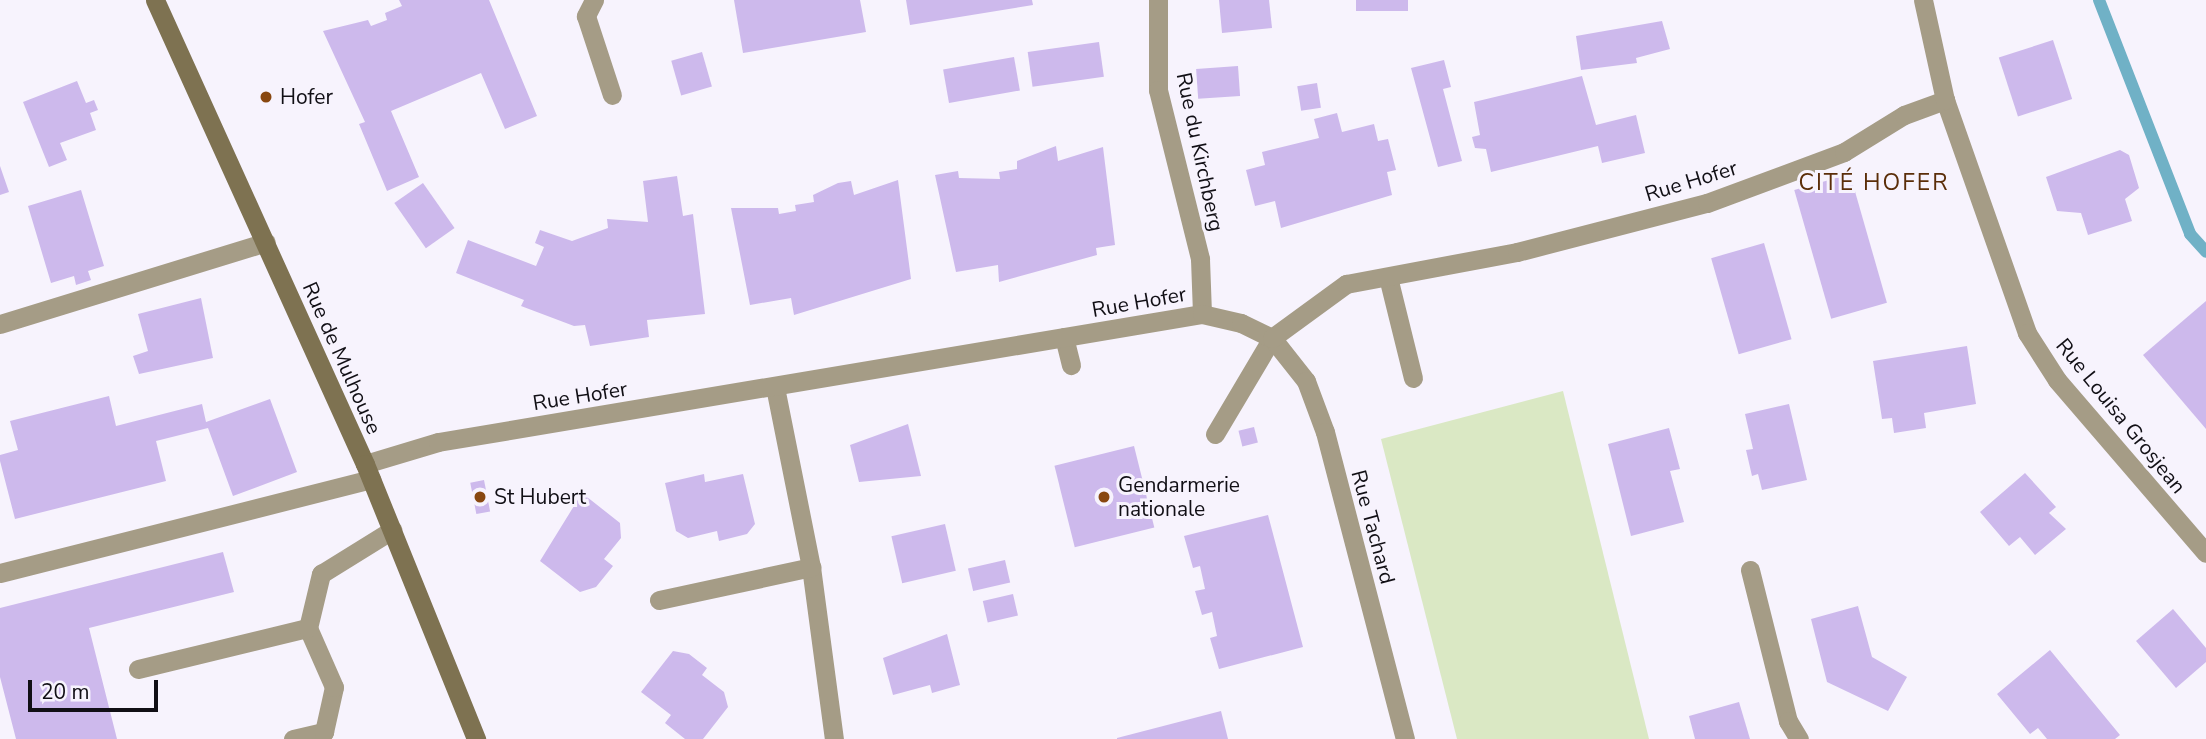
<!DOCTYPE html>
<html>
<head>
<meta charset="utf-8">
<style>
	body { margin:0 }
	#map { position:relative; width:2206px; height:739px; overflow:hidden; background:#f7f3fd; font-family:"Nunito Sans",sans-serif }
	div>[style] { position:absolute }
	.green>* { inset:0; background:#dae8c4 }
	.stream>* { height:12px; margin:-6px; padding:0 6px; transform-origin:6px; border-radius:6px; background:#70b1c6 }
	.building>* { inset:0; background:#cdb9ec; transform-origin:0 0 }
	.service>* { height:19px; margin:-9.5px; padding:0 9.5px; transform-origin:9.5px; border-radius:9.5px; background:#a59c86 }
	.minor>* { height:19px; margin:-9.5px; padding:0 9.5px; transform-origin:9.5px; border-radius:9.5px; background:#a59c86 }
	.secondary>* { height:19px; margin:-9.5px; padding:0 9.5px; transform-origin:9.5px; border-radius:9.5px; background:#7e7251 }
	.dots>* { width:19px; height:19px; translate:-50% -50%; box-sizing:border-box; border:4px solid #f7f3fd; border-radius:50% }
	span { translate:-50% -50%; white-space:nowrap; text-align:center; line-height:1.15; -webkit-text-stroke:6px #f7f3fd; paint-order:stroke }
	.poi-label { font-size:21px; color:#110f15 }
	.left { translate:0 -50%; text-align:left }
	.street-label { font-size:21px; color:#110f15 }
	.neighbourhood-label { font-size:23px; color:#5b2e09; letter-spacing:2px }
	.scale { position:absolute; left:28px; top:680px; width:130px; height:32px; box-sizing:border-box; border:4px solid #110f15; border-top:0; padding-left:9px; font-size:21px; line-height:24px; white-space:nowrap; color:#110f15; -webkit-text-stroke:5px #f7f3fd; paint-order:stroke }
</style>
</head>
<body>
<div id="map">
	<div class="green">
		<i style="clip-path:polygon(1563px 391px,1649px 739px,1457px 739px,1381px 439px)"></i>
	</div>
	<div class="stream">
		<i style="left:2099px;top:0;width:251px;rotate:68.7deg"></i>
		<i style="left:2190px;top:234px;width:24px;rotate:48deg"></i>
	</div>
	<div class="building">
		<i style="clip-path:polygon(399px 0,489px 0,537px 116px,505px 129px,481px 73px,391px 111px,419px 177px,387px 191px,359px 124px,365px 122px,323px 31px,368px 20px,371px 26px,387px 20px,385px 13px,402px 6px)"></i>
		<i style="clip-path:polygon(734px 0,860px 0,866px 32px,743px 53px)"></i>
		<i style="clip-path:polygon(906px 0,1032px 0,1033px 5px,910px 25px)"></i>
		<i style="clip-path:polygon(1219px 0,1269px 0,1272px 28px,1222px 33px)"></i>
		<i style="left:1356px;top:0;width:52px;height:11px"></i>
		<i style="clip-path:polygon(1662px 21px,1670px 49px,1636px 58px,1637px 63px,1581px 70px,1576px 36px)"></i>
		<i style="left:2053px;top:40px;width:62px;height:57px;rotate:72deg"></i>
		<i style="left:1099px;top:42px;width:35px;height:72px;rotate:82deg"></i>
		<i style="left:702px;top:52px;width:36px;height:32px;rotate:74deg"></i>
		<i style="left:1014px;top:57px;width:34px;height:72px;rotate:80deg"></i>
		<i style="clip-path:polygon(1444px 60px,1451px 87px,1443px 89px,1462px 161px,1438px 167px,1411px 68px)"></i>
		<i style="left:1238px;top:66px;width:30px;height:42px;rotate:86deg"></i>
		<i style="clip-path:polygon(1582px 76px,1596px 125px,1636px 115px,1645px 153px,1602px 163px,1598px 146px,1491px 172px,1486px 149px,1475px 148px,1472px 137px,1480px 135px,1474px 102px)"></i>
		<i style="clip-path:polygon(77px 81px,86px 103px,94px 100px,98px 110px,90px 113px,96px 130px,60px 143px,67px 160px,49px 167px,23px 102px)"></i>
		<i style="left:1317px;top:83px;width:25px;height:20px;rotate:81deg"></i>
		<i style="clip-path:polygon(1337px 113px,1342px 132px,1374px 124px,1378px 141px,1388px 139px,1396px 170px,1387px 172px,1392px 195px,1281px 228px,1275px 201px,1255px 206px,1246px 170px,1265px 165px,1262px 152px,1319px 138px,1314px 119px)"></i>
		<i style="clip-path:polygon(1056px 146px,1058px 161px,1103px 147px,1115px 245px,1096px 248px,1097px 255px,999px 282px,998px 265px,956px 272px,935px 175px,958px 171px,959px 178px,1000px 179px,999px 172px,1017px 169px,1017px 161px)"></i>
		<i style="clip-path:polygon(2120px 150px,2129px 155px,2139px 188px,2125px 199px,2132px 221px,2088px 235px,2081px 213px,2057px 211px,2046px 177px)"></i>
		<i style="clip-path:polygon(0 166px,9px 192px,0 195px)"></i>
		<i style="left:1850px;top:174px;width:134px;height:58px;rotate:74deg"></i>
		<i style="clip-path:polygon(677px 176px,683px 216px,693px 214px,705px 314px,647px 320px,649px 337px,590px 346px,585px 325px,574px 326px,521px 306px,524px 300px,456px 273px,468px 240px,536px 266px,544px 247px,535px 243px,540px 230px,572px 241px,608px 228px,607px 219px,648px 222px,643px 181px)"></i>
		<i style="clip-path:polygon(898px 180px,911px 279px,794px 315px,791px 298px,750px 305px,731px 208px,778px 208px,779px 214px,796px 211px,795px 205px,814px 202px,813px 195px,838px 183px,851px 181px,854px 195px)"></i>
		<i style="left:423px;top:183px;width:55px;height:35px;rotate:55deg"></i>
		<i style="clip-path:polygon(81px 190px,104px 266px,88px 271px,91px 280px,76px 285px,74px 276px,51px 283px,28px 206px)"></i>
		<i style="left:1764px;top:243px;width:100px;height:55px;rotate:74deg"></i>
		<i style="clip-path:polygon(201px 298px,213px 358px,139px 374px,133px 356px,148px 351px,138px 314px)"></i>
		<i style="clip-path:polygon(2206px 301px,2206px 429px,2143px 355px)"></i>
		<i style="clip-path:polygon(1967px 346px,1976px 404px,1924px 413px,1926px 428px,1894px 433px,1892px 418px,1882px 419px,1873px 361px)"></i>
		<i style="clip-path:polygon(109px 396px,116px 426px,202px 404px,206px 422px,270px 399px,297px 472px,233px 496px,208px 428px,156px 441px,166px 481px,15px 519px,0 461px,0 455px,18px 450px,10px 421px)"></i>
		<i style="clip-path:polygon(1789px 404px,1807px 480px,1762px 490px,1758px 474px,1752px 476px,1746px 450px,1753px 449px,1745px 414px)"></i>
		<i style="clip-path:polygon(908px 424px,921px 476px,859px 482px,850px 445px)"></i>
		<i style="left:1254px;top:427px;width:16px;height:16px;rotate:76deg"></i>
		<i style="clip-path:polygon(1669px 428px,1680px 469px,1670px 471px,1684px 522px,1631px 536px,1608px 444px)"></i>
		<i style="left:1134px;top:446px;width:84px;height:82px;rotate:76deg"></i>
		<i style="clip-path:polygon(2025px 473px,2056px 507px,2049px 513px,2066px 529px,2035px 555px,2020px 537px,2009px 546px,1980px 512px)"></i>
		<i style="clip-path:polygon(704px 474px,705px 482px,743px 474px,755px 524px,747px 534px,719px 541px,717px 531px,688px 538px,676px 531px,665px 483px)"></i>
		<i style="left:484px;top:480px;width:32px;height:14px;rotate:79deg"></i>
		<i style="clip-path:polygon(582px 493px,620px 523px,621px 538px,604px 559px,613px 566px,596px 587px,580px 592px,540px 561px)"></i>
		<i style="clip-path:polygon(1268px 515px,1303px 647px,1219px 669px,1210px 638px,1217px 636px,1212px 612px,1202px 615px,1195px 591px,1205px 589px,1200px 566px,1193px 568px,1184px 536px)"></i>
		<i style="left:945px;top:524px;width:48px;height:55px;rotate:77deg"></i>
		<i style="clip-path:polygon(223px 552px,234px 592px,89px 628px,117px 739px,16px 739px,0 677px,0 608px)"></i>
		<i style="left:1005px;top:560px;width:23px;height:38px;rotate:77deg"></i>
		<i style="left:1013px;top:594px;width:22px;height:31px;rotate:77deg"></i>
		<i style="clip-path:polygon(1858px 606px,1872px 657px,1907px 677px,1888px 711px,1827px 682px,1811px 619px)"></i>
		<i style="clip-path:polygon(2173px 609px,2206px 648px,2206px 662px,2176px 688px,2136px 641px)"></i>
		<i style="clip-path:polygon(947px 634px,960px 685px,932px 693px,930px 685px,893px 695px,883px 658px)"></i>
		<i style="clip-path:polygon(2050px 650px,2120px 735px,2115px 739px,2047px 739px,2038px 728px,2030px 734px,1997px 694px)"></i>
		<i style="clip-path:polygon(673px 651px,689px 654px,707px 668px,702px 675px,724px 692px,728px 707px,703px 739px,685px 739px,665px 723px,671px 715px,641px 692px)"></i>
		<i style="clip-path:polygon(1739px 702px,1750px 739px,1695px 739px,1689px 716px)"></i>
		<i style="clip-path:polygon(1221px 711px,1228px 739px,1117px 739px,1117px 738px)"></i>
	</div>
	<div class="service">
		<i style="left:1388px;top:277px;width:104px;rotate:76.1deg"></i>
		<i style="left:1064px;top:337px;width:29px;rotate:76deg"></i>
		<i style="left:1215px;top:434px;width:112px;rotate:-59.3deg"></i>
		<i style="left:1750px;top:570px;width:156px;rotate:75.9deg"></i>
		<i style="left:1788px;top:721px;width:21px;rotate:59deg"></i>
		<i style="left:0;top:573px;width:383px;rotate:-14.2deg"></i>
		<i style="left:138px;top:669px;width:175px;rotate:-13.6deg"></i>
		<i style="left:293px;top:739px;width:32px;rotate:-13deg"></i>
		<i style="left:324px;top:732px;width:46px;rotate:-77.5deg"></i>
		<i style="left:334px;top:687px;width:64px;rotate:-113.8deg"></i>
		<i style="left:308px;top:628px;width:56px;rotate:-76.5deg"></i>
		<i style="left:321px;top:574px;width:84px;rotate:-31.8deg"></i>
	</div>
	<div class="minor">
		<i style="left:594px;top:0;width:18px;rotate:117deg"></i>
		<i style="left:586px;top:16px;width:83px;rotate:71.8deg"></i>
		<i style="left:1158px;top:0;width:90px;rotate:90deg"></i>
		<i style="left:1158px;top:90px;width:174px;rotate:76deg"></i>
		<i style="left:1200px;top:259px;width:55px;rotate:87.9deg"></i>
		<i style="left:1945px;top:100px;width:247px;rotate:70.6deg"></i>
		<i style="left:2027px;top:333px;width:56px;rotate:57.4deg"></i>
		<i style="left:2057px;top:380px;width:228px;rotate:49.3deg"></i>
		<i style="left:0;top:324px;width:278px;rotate:-17.1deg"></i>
		<i style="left:1272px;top:338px;width:55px;rotate:51.7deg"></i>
		<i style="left:1306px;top:381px;width:54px;rotate:69.6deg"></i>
		<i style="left:1325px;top:432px;width:317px;rotate:75.4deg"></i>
		<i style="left:775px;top:387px;width:184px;rotate:78.7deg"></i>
		<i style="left:811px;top:567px;width:174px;rotate:82.4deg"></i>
		<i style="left:365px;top:464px;width:76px;rotate:-16.8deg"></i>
		<i style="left:438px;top:442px;width:775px;rotate:-9.51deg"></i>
		<i style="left:1202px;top:314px;width:40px;rotate:13deg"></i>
		<i style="left:1241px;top:323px;width:34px;rotate:26deg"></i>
		<i style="left:1272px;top:338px;width:92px;rotate:-36.1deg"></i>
		<i style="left:1346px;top:284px;width:174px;rotate:-10.6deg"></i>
		<i style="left:1517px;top:252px;width:196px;rotate:-14.5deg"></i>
		<i style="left:1707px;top:203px;width:146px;rotate:-20.4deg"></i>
		<i style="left:1844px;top:152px;width:70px;rotate:-31.7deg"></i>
		<i style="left:1904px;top:115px;width:44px;rotate:-20.1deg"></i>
		<i style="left:1945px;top:100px;width:102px;rotate:-102.4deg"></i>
		<i style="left:659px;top:600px;width:156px;rotate:-12.2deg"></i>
	</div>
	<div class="secondary">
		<i style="left:155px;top:0;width:509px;rotate:65.65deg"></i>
		<i style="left:365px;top:464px;width:297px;rotate:68deg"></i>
	</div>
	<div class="dots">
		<i style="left:266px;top:97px;background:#884710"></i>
		<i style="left:480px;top:497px;background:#884710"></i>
		<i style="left:1104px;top:497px;background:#884710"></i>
	</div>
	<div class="poi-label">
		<span class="left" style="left:280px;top:97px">Hofer</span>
		<span class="left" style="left:1118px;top:497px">Gendarmerie<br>nationale</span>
		<span class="left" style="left:494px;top:497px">St Hubert</span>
	</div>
	<div class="street-label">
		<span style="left:1200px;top:152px;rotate:78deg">Rue du Kirchberg</span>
		<span style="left:1691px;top:181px;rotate:-17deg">Rue Hofer</span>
		<span style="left:1139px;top:302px;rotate:-10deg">Rue Hofer</span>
		<span style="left:342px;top:358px;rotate:66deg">Rue de Mulhouse</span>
		<span style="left:580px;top:396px;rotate:-9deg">Rue Hofer</span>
		<span style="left:2121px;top:416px;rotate:51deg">Rue Louisa Grosjean</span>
		<span style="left:1373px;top:527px;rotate:75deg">Rue Tachard</span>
	</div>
	<div class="neighbourhood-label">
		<span style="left:1874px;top:183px">CITÉ HOFER</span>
	</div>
	<div class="scale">20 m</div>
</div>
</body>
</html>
